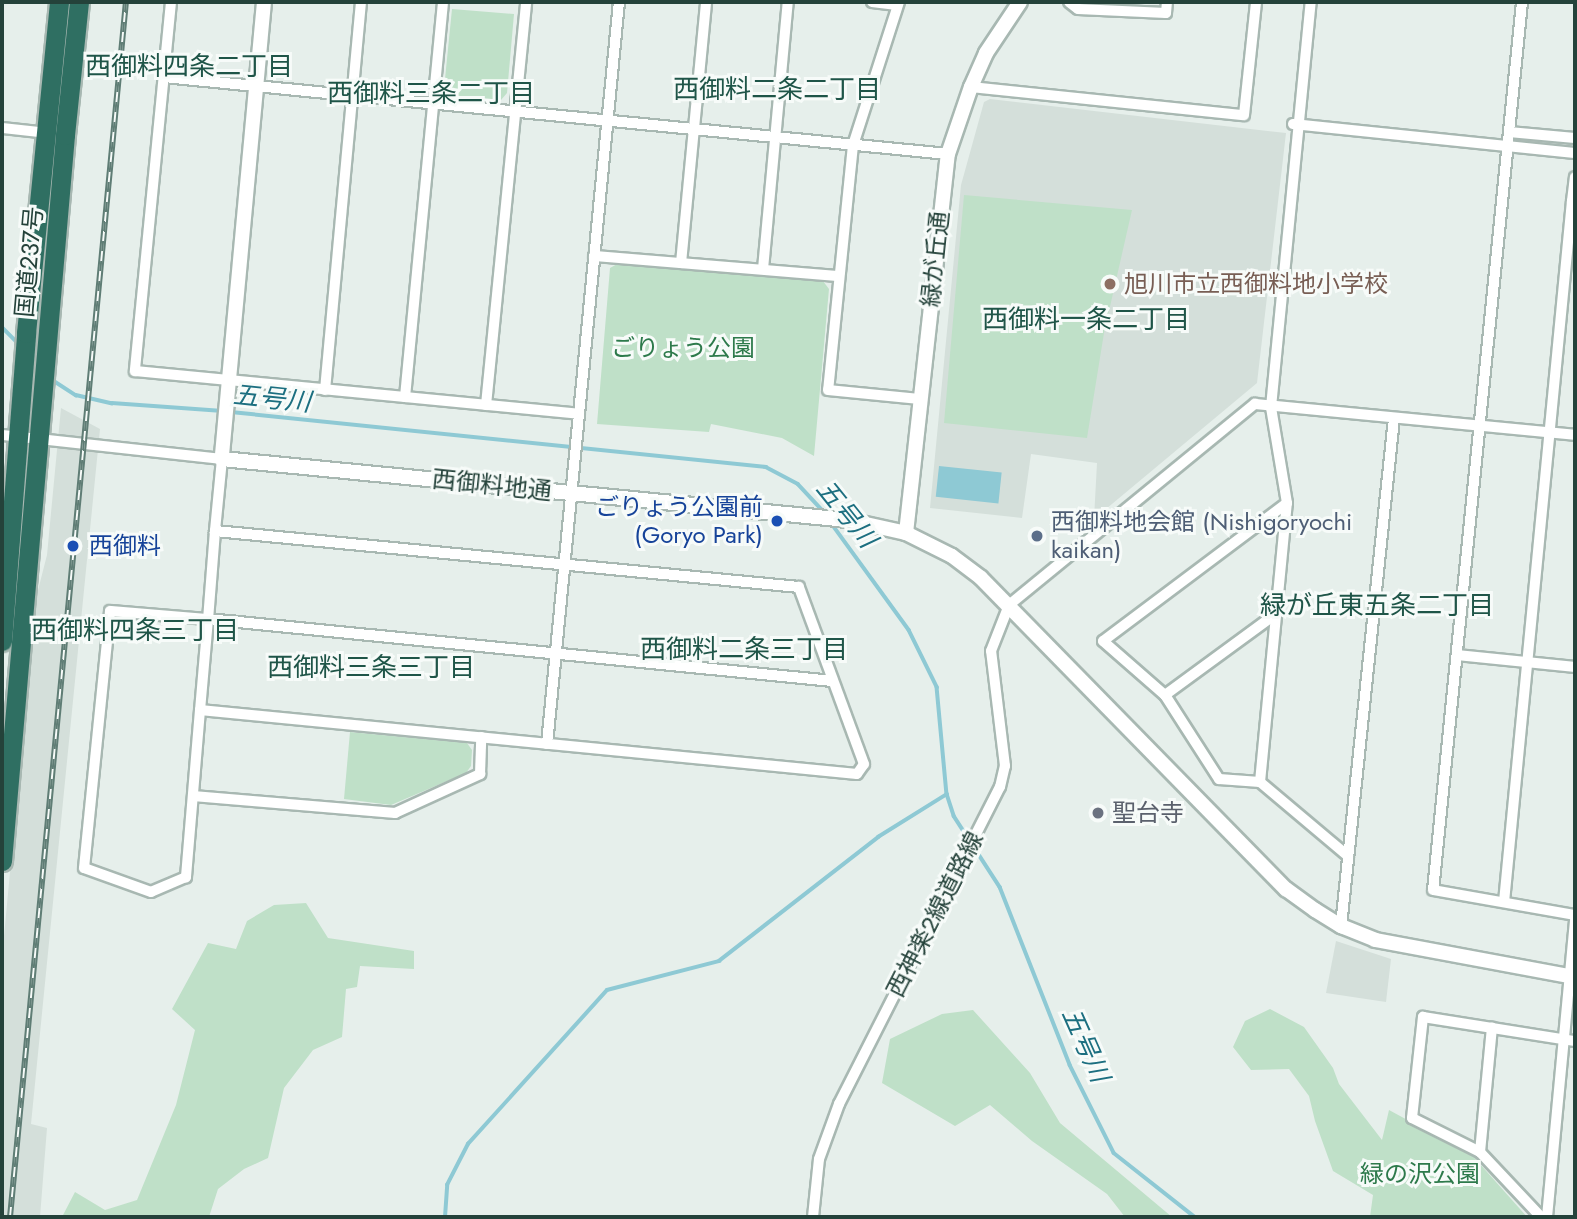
<!DOCTYPE html>
<html>
<head>
<meta charset="utf-8">
<style>
	body { margin:0 }
	#map { position:relative; width:1577px; height:1219px; overflow:hidden; background:#e6efeb; font-family:Jost,"Noto Sans JP",sans-serif }
	div>[style] { position:absolute }
	.built>* { inset:0; background:#d4dfda }
	.green>* { inset:0; background:#bfe0c8 }
	.water>* { inset:0; background:#8ec9d4; transform-origin:0 0 }
	.stream>* { height:3.5px; margin:-1.75px; padding:0 1.75px; transform-origin:1.75px; border-radius:1.75px; background:#8ec9d4 }
	.roads { filter:drop-shadow(2px 0 #a8b8b2) drop-shadow(-2px 0 #a8b8b2) drop-shadow(0 2px #a8b8b2) drop-shadow(0 -2px #a8b8b2) }
	.street>* { height:10px; margin:-5px; padding:0 5px; transform-origin:5px; border-radius:5px; background:#fff }
	.secondary>* { height:14px; margin:-7px; padding:0 7px; transform-origin:7px; border-radius:7px; background:#fff }
	.highway>* { height:19px; margin:-9.5px; padding:0 9.5px; transform-origin:9.5px; border-radius:9.5px; background:#2f6f62 }
	.rail>* { height:6px; margin-top:-3px; transform-origin:0; background:repeating-linear-gradient(90deg,#f7fbf9 0 10px,#5f7d75 0 20px); box-sizing:border-box; border-block:2px solid #5f7d75 }
	.dots>* { width:19px; height:19px; translate:-50% -50%; box-sizing:border-box; border:4px solid #f7fbf9; border-radius:50% }
	span { translate:-50% -50%; white-space:nowrap; text-align:center; line-height:1.15; -webkit-text-stroke:6px #f7fbf9; paint-order:stroke }
	.street-label { font-size:24px; color:#24423a }
	.education-label { font-size:24px; color:#785e54 }
	.left { translate:0 -50%; text-align:left }
	.park-label { font-size:24px; color:#2d7a4b }
	.transit-label { font-size:24px; color:#164399 }
	.right { translate:-100% -50%; text-align:right }
	.service-label { font-size:24px; color:#4e5e75 }
	.worship-label { font-size:24px; color:#5b616d }
	.neighbourhood-label { font-size:26px; color:#1f5548 }
	.water-label { font-size:26px; color:#1c6f80; font-style:italic }
	.frame { position:absolute; inset:0; border:4px solid #24423a; pointer-events:none }
</style>
</head>
<body>
<div id="map">
	<div class="built">
		<i style="clip-path:polygon(990px 99px,1286px 133px,1257px 383px,1094px 519px,1097px 463px,1031px 454px,1022px 518px,930px 508px,961px 185px,984px 102px)"></i>
		<i style="clip-path:polygon(61px 408px,100px 429px,31px 1124px,47px 1128px,40px 1217px,2px 1217px,2px 957px,36px 598px,47px 555px)"></i>
		<i style="clip-path:polygon(1336px 941px,1391px 959px,1386px 1002px,1326px 993px)"></i>
	</div>
	<div class="green">
		<i style="clip-path:polygon(452px 9px,514px 14px,507px 93px,501px 100px,450px 95px,444px 89px)"></i>
		<i style="clip-path:polygon(964px 195px,1132px 210px,1104px 333px,1087px 438px,944px 423px)"></i>
		<i style="clip-path:polygon(619px 263px,823px 281px,829px 289px,814px 456px,782px 438px,711px 424px,709px 432px,597px 424px,610px 268px)"></i>
		<i style="clip-path:polygon(350px 732px,467px 743px,472px 750px,471px 766px,466px 773px,391px 805px,344px 799px)"></i>
		<i style="clip-path:polygon(306px 903px,328px 938px,414px 951px,414px 969px,360px 966px,357px 987px,346px 989px,342px 1037px,313px 1050px,284px 1088px,268px 1158px,244px 1169px,218px 1189px,209px 1217px,62px 1217px,75px 1192px,105px 1210px,137px 1200px,176px 1105px,195px 1030px,172px 1009px,208px 943px,236px 949px,247px 921px,274px 905px)"></i>
		<i style="clip-path:polygon(1270px 1009px,1304px 1027px,1333px 1068px,1339px 1084px,1382px 1140px,1389px 1110px,1472px 1155px,1527px 1217px,1370px 1217px,1373px 1195px,1333px 1171px,1315px 1121px,1309px 1096px,1289px 1069px,1251px 1070px,1233px 1047px,1245px 1021px)"></i>
		<i style="clip-path:polygon(973px 1010px,1030px 1073px,1060px 1123px,1172px 1217px,1125px 1217px,1107px 1194px,1032px 1141px,990px 1105px,955px 1126px,882px 1083px,890px 1039px,942px 1014px)"></i>
	</div>
	<div class="water">
		<i style="left:939px;top:466px;width:63px;height:31px;rotate:6deg"></i>
	</div>
	<div class="stream">
		<i style="left:2px;top:327px;width:23px;rotate:45deg"></i>
		<i style="left:51px;top:379px;width:30px;rotate:33deg"></i>
		<i style="left:76px;top:395px;width:37px;rotate:13deg"></i>
		<i style="left:112px;top:403px;width:111px;rotate:4.1deg"></i>
		<i style="left:231px;top:412px;width:538px;rotate:5.87deg"></i>
		<i style="left:766px;top:467px;width:36px;rotate:28deg"></i>
		<i style="left:798px;top:484px;width:38px;rotate:47deg"></i>
		<i style="left:832px;top:524px;width:131px;rotate:54deg"></i>
		<i style="left:909px;top:630px;width:64px;rotate:63.8deg"></i>
		<i style="left:937px;top:687px;width:107px;rotate:84.7deg"></i>
		<i style="left:947px;top:794px;width:23px;rotate:72deg"></i>
		<i style="left:954px;top:816px;width:85px;rotate:57.1deg"></i>
		<i style="left:1000px;top:887px;width:191px;rotate:68.5deg"></i>
		<i style="left:1070px;top:1065px;width:98px;rotate:63.4deg"></i>
		<i style="left:1114px;top:1153px;width:103px;rotate:38.3deg"></i>
		<i style="left:445px;top:1217px;width:32px;rotate:-86deg"></i>
		<i style="left:447px;top:1185px;width:46px;rotate:-62.9deg"></i>
		<i style="left:468px;top:1144px;width:207px;rotate:-47.9deg"></i>
		<i style="left:607px;top:990px;width:116px;rotate:-14.5deg"></i>
		<i style="left:719px;top:961px;width:202px;rotate:-37.9deg"></i>
		<i style="left:878px;top:837px;width:81px;rotate:-31.9deg"></i>
	</div>
	<div class="roads">
		<div class="street">
			<i style="left:171px;top:2px;width:371px;rotate:95.6deg"></i>
			<i style="left:135px;top:371px;width:446px;rotate:5.5deg"></i>
			<i style="left:872px;top:2px;width:25px;rotate:7deg"></i>
			<i style="left:899px;top:2px;width:150px;rotate:107.8deg"></i>
			<i style="left:853px;top:145px;width:246px;rotate:95.8deg"></i>
			<i style="left:828px;top:390px;width:92px;rotate:5.6deg"></i>
			<i style="left:1069px;top:2px;width:11px;rotate:38deg"></i>
			<i style="left:1078px;top:9px;width:88px;rotate:2.6deg"></i>
			<i style="left:1166px;top:13px;width:11px;rotate:-85deg"></i>
			<i style="left:1522px;top:2px;width:892px;rotate:95.72deg"></i>
			<i style="left:1433px;top:890px;width:144px;rotate:10deg"></i>
			<i style="left:164px;top:77px;width:788px;rotate:5.61deg"></i>
			<i style="left:971px;top:87px;width:274px;rotate:5.9deg"></i>
			<i style="left:1244px;top:115px;width:114px;rotate:-83.9deg"></i>
			<i style="left:1293px;top:124px;width:283px;rotate:5.9deg"></i>
			<i style="left:2px;top:128px;width:46px;rotate:6.2deg"></i>
			<i style="left:1509px;top:132px;width:66px;rotate:5.2deg"></i>
			<i style="left:1572px;top:201px;width:24px;rotate:-83deg"></i>
			<i style="left:594px;top:256px;width:245px;rotate:4.7deg"></i>
			<i style="left:681px;top:263px;width:262px;rotate:-84.5deg"></i>
			<i style="left:763px;top:269px;width:268px;rotate:-84.7deg"></i>
			<i style="left:325px;top:390px;width:390px;rotate:-84.7deg"></i>
			<i style="left:405px;top:397px;width:397px;rotate:-84.5deg"></i>
			<i style="left:486px;top:405px;width:405px;rotate:-84.3deg"></i>
			<i style="left:2px;top:435px;width:221px;rotate:6.2deg"></i>
			<i style="left:222px;top:459px;width:72px;rotate:95.6deg"></i>
			<i style="left:215px;top:531px;width:88px;rotate:94.5deg"></i>
			<i style="left:208px;top:619px;width:91px;rotate:95deg"></i>
			<i style="left:200px;top:710px;width:168px;rotate:94.8deg"></i>
			<i style="left:186px;top:877px;width:38px;rotate:157deg"></i>
			<i style="left:151px;top:892px;width:71px;rotate:-160.3deg"></i>
			<i style="left:84px;top:868px;width:258px;rotate:-84.2deg"></i>
			<i style="left:110px;top:611px;width:98px;rotate:4.7deg"></i>
			<i style="left:208px;top:619px;width:627px;rotate:5.67deg"></i>
			<i style="left:1287px;top:503px;width:230px;rotate:143.1deg"></i>
			<i style="left:1103px;top:641px;width:82px;rotate:41.1deg"></i>
			<i style="left:1165px;top:695px;width:100px;rotate:57.3deg"></i>
			<i style="left:1219px;top:779px;width:41px;rotate:4.2deg"></i>
			<i style="left:1260px;top:782px;width:115px;rotate:40.1deg"></i>
			<i style="left:1457px;top:655px;width:119px;rotate:5.8deg"></i>
			<i style="left:1165px;top:695px;width:139px;rotate:-36.2deg"></i>
			<i style="left:200px;top:710px;width:660px;rotate:5.56deg"></i>
			<i style="left:857px;top:774px;width:12px;rotate:-55deg"></i>
			<i style="left:864px;top:764px;width:189px;rotate:-110.2deg"></i>
			<i style="left:799px;top:587px;width:587px;rotate:-174.52deg"></i>
			<i style="left:547px;top:744px;width:745px;rotate:-84.46deg"></i>
			<i style="left:1260px;top:782px;width:280px;rotate:-84.5deg"></i>
			<i style="left:1287px;top:503px;width:97px;rotate:-99.5deg"></i>
			<i style="left:1271px;top:407px;width:407px;rotate:-84.4deg"></i>
			<i style="left:193px;top:796px;width:203px;rotate:4.8deg"></i>
			<i style="left:395px;top:813px;width:94px;rotate:-24.6deg"></i>
			<i style="left:480px;top:774px;width:37px;rotate:-88deg"></i>
			<i style="left:1504px;top:902px;width:704px;rotate:-84.46deg"></i>
			<i style="left:1572px;top:201px;width:3px;rotate:18deg"></i>
			<i style="left:1341px;top:926px;width:511px;rotate:-84.04deg"></i>
			<i style="left:1480px;top:1152px;width:125px;rotate:-84.5deg"></i>
			<i style="left:813px;top:1217px;width:58px;rotate:-84.1deg"></i>
			<i style="left:819px;top:1159px;width:59px;rotate:-70deg"></i>
			<i style="left:839px;top:1104px;width:356px;rotate:-63.1deg"></i>
			<i style="left:1000px;top:787px;width:22px;rotate:-77deg"></i>
			<i style="left:1005px;top:766px;width:116px;rotate:-96.9deg"></i>
			<i style="left:991px;top:651px;width:49px;rotate:-68.6deg"></i>
			<i style="left:1009px;top:605px;width:318px;rotate:-39.3deg"></i>
			<i style="left:1255px;top:404px;width:321px;rotate:5.5deg"></i>
			<i style="left:1541px;top:1217px;width:89px;rotate:-133.2deg"></i>
			<i style="left:1480px;top:1152px;width:76px;rotate:-153.4deg"></i>
			<i style="left:1412px;top:1118px;width:102px;rotate:-83.8deg"></i>
			<i style="left:1423px;top:1017px;width:154px;rotate:9deg"></i>
			<i style="left:1547px;top:1217px;width:299px;rotate:-84.6deg"></i>
		</div>
		<div class="secondary">
			<i style="left:264px;top:2px;width:459px;rotate:95.3deg"></i>
			<i style="left:222px;top:459px;width:629px;rotate:5.57deg"></i>
			<i style="left:848px;top:520px;width:59px;rotate:12.6deg"></i>
			<i style="left:906px;top:533px;width:51px;rotate:26.6deg"></i>
			<i style="left:952px;top:556px;width:36px;rotate:37deg"></i>
			<i style="left:981px;top:578px;width:436px;rotate:45.6deg"></i>
			<i style="left:1286px;top:889px;width:36px;rotate:36deg"></i>
			<i style="left:1315px;top:910px;width:31px;rotate:32deg"></i>
			<i style="left:1341px;top:926px;width:37px;rotate:22deg"></i>
			<i style="left:1375px;top:940px;width:203px;rotate:10.5deg"></i>
			<i style="left:906px;top:533px;width:381px;rotate:-83.7deg"></i>
			<i style="left:948px;top:154px;width:71px;rotate:-71.1deg"></i>
			<i style="left:971px;top:87px;width:37px;rotate:-66deg"></i>
			<i style="left:986px;top:53px;width:61px;rotate:-56.3deg"></i>
		</div>
		<div class="highway">
			<i style="left:2px;top:641px;width:309px;rotate:-85.5deg"></i>
			<i style="left:26px;top:333px;width:333px;rotate:-84.3deg"></i>
			<i style="left:2px;top:861px;width:729px;rotate:-85.04deg"></i>
			<i style="left:65px;top:135px;width:134px;rotate:-84deg"></i>
		</div>
	</div>
	<div class="rail">
		<i style="left:10px;top:1217px;width:1221px;rotate:-84.55deg"></i>
	</div>
	<div class="dots">
		<i style="left:1110px;top:284px;background:#8d6e63"></i>
		<i style="left:777px;top:521px;background:#1a4fb4"></i>
		<i style="left:1037px;top:536px;background:#5c6f8a"></i>
		<i style="left:73px;top:546px;background:#1a4fb4"></i>
		<i style="left:1098px;top:813px;background:#6b7280"></i>
	</div>
	<div class="street-label">
		<span style="left:935px;top:259px;rotate:-84deg">緑が丘通</span>
		<span style="left:29px;top:262px;rotate:-85deg">国道237号</span>
		<span style="left:492px;top:485px;rotate:6deg">西御料地通</span>
		<span style="left:935px;top:914px;rotate:-63deg">西神楽2線道路線</span>
	</div>
	<div class="education-label">
		<span class="left" style="left:1124px;top:284px">旭川市立西御料地小学校</span>
	</div>
	<div class="park-label">
		<span style="left:683px;top:348px">ごりょう公園</span>
		<span style="left:1420px;top:1174px">緑の沢公園</span>
	</div>
	<div class="transit-label">
		<span class="right" style="left:763px;top:521px">ごりょう公園前<br>(Goryo Park)</span>
		<span class="left" style="left:89px;top:546px">西御料</span>
	</div>
	<div class="service-label">
		<span class="left" style="left:1051px;top:536px">西御料地会館 (Nishigoryochi<br>kaikan)</span>
	</div>
	<div class="worship-label">
		<span class="left" style="left:1112px;top:813px">聖台寺</span>
	</div>
	<div class="neighbourhood-label">
		<span style="left:189px;top:67px">西御料四条二丁目</span>
		<span style="left:777px;top:90px">西御料二条二丁目</span>
		<span style="left:431px;top:94px">西御料三条二丁目</span>
		<span style="left:1086px;top:320px">西御料一条二丁目</span>
		<span style="left:1377px;top:606px">緑が丘東五条二丁目</span>
		<span style="left:135px;top:631px">西御料四条三丁目</span>
		<span style="left:744px;top:650px">西御料二条三丁目</span>
		<span style="left:371px;top:668px">西御料三条三丁目</span>
	</div>
	<div class="water-label">
		<span style="left:272px;top:399px;rotate:6deg">五号川</span>
		<span style="left:846px;top:514px;rotate:51deg">五号川</span>
		<span style="left:1085px;top:1045px;rotate:66deg">五号川</span>
	</div>
	<div class="frame"></div>
</div>
</body>
</html>
